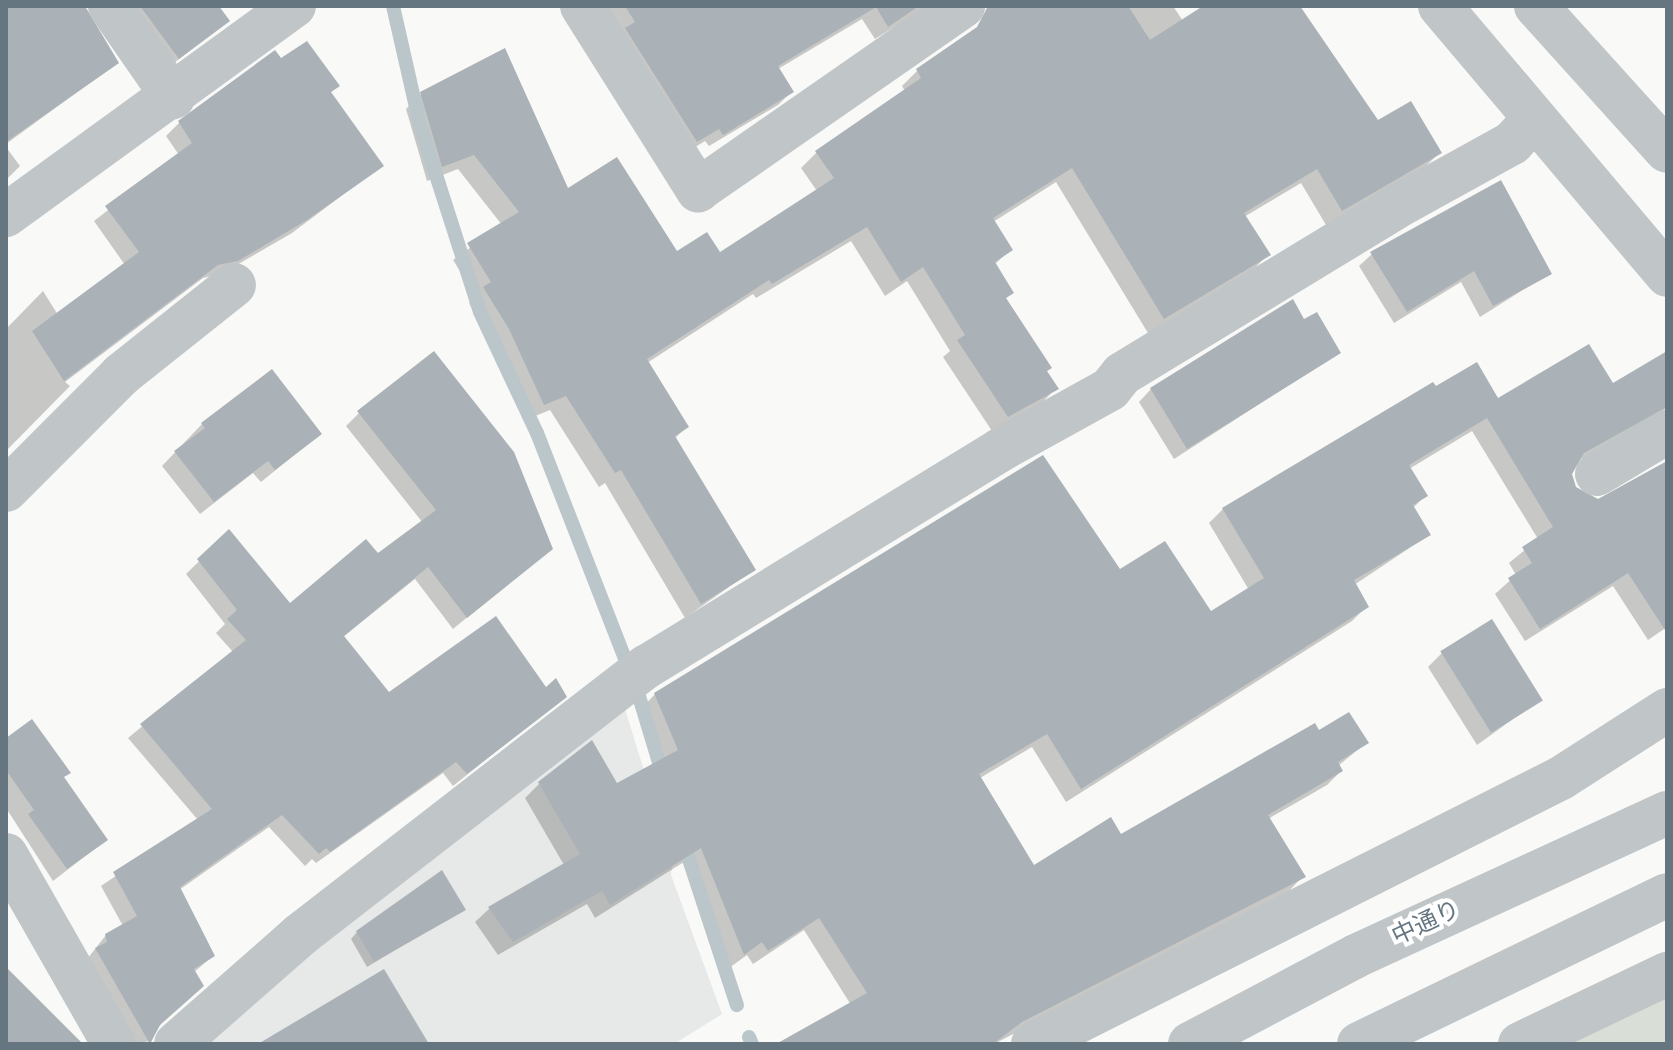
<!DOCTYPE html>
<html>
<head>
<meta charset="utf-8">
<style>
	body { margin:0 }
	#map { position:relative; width:1673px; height:1050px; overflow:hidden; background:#f9f9f7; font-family:"Sofia Sans Condensed","Noto Sans JP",sans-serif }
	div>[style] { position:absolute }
	.built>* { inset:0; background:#e7e8e8 }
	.green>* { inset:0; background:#d9ded6 }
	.shadow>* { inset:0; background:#0003 }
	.stream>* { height:14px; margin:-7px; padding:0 7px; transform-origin:7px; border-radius:7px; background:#bac6ca }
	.building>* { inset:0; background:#aab2b7; transform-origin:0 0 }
	.minor>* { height:44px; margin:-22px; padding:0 22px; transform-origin:22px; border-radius:22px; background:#c0c5c8 }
	.tertiary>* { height:44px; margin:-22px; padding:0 22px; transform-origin:22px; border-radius:22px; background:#c0c5c8 }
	span { translate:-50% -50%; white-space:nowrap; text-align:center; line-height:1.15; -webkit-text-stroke:8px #fff; paint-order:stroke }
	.street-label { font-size:24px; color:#667680 }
	.frame { position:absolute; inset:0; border:8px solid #667680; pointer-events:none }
</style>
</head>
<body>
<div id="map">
	<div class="built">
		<i style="clip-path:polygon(623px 703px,673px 863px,671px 875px,722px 1014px,674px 1044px,199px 1044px)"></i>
	</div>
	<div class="green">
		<i style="clip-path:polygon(1667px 997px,1667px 1044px,1566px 1044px)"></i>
	</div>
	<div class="shadow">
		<i style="clip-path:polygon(6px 6px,84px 6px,117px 63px,6px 144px)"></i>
		<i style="clip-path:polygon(118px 6px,217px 6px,228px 21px,165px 70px)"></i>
		<i style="clip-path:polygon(591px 6px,928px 6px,875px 39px,862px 19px,778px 69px,791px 92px,778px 105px,709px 146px,705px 141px,684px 154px)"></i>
		<i style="clip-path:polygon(1007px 6px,1173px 6px,1183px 21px,1207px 6px,1304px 6px,1300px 9px,1377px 123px,1439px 153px,1424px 168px,1326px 225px,1301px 183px,1244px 217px,1268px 254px,1253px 270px,1148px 333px,1056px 182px,993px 222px,1010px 250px,994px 265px,1012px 292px,1004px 300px,1056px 388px,1041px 404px,992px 431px,943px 357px,950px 351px,907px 281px,885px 296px,851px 241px,756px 298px,753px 294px,647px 363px,687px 427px,674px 439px,753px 570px,685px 618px,605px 483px,599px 487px,550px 410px,528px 419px,469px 303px,476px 297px,453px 260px,502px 225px,458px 169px,427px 181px,406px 109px,421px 94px,568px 191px,677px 254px,720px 254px,817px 191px,801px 168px,816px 153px,905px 91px,902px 86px,917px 71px)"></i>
		<i style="clip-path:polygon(275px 53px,281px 61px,337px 86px,329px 94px,381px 166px,292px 233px,223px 273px,203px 278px,65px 382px,70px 386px,6px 451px,6px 329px,43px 291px,58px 315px,125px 265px,94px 221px,179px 155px,166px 136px,179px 123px)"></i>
		<i style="clip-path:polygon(6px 147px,20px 166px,6px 180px)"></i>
		<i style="clip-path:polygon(1372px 254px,1550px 273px,1480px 317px,1461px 282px,1394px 323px,1359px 266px)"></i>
		<i style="clip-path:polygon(1303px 322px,1339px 353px,1174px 459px,1139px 402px,1151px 389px)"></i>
		<i style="clip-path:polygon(1667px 353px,1667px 408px,1577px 461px,1570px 473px,1574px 487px,1598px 501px,1667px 462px,1667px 627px,1648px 640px,1613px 586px,1525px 641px,1495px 594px,1516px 575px,1509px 563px,1538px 539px,1472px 431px,1409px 469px,1425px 496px,1413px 508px,1429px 535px,1354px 585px,1366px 607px,1352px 621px,1066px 802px,1032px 747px,980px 778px,1034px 868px,1120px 837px,1319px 733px,1366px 743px,1338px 766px,1341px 771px,1327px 785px,1268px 819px,1303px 876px,1289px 891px,994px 1044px,780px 1044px,851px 1005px,804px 930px,753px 964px,747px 955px,729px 968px,687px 860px,595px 918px,587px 904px,498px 955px,475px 922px,490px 908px,564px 865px,525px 798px,540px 783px,616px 785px,662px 761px,641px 709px,655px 694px,1120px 571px,1210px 614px,1249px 590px,1209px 523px,1223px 509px,1435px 389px,1498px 400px,1612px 386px)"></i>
		<i style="clip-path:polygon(272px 372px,320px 434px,261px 482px,253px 473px,200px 514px,162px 466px,202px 424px)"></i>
		<i style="clip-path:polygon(359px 413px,551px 548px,453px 629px,415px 579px,343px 637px,388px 695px,546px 690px,564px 697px,453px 786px,443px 773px,316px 863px,312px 859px,305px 866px,269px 827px,179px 890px,213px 956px,193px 973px,150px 1041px,133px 1044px,84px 963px,106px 935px,123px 926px,101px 886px,198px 820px,128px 738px,233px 652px,216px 633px,225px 624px,186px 574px,229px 532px,289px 606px,378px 556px,423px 523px,346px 426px)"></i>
		<i style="clip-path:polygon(1442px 653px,1541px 699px,1477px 745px,1428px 667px)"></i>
		<i style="clip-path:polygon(6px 740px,63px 778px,106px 840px,53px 881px,6px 808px)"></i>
		<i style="clip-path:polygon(464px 909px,367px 967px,351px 939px,357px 932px)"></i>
	</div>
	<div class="stream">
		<i style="left:393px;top:6px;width:122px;rotate:77.2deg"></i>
		<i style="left:420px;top:125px;width:196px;rotate:72.2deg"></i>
		<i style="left:480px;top:312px;width:134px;rotate:64.8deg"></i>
		<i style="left:537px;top:433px;width:248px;rotate:68.7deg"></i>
		<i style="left:638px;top:693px;width:87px;rotate:73.2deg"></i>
		<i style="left:682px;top:838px;width:176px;rotate:71.8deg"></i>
		<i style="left:749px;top:1037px;width:8px;rotate:67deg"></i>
	</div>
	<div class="building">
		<i style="clip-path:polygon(6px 6px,85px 6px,119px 63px,6px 142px)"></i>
		<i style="clip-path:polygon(140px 6px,219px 6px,230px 21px,179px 59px)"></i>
		<i style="clip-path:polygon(625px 6px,919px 6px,888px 27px,876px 7px,778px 66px,794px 92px,723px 135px,719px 129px,697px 142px,625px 28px,635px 22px)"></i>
		<i style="clip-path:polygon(988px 6px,1128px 6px,1150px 40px,1203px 6px,1300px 6px,1378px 120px,1411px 101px,1442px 153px,1342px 211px,1317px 169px,1244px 213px,1271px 255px,1164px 319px,1072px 168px,993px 218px,1013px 250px,995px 262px,1014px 293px,1006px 298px,1052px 368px,1047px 371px,1059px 389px,1008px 417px,957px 340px,965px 335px,923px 267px,901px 282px,867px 227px,772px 284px,769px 280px,647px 359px,689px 427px,675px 436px,756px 570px,701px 604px,621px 470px,615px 473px,566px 396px,544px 405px,509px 329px,483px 287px,491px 282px,467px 243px,519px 212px,474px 155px,442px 167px,420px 92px,505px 48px,568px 188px,617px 157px,677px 251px,707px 232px,720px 252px,834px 178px,815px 151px,921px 78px,916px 69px,977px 27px)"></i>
		<i style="clip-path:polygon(307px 41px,340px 86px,331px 92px,384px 166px,307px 220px,238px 261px,218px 265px,64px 381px,32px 331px,139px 252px,105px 206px,192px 143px,178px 121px,275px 50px,281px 58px)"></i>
		<i style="clip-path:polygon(1501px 180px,1552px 274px,1493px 306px,1474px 271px,1407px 312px,1370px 252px)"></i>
		<i style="clip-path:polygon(1293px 299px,1304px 319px,1317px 312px,1341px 353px,1187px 449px,1150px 388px)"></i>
		<i style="clip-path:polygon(1589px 344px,1613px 383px,1667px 351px,1667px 407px,1584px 453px,1572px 474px,1576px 487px,1598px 499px,1667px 461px,1667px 633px,1628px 573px,1540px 629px,1508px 578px,1532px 563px,1522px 547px,1553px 527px,1487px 418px,1409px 465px,1428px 496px,1413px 505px,1431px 535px,1354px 580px,1369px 607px,1081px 789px,1047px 734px,979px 774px,1034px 865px,1111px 817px,1121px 834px,1315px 723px,1319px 730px,1349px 712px,1369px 743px,1338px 762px,1343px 771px,1268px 815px,1306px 877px,1022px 1022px,993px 1044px,776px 1044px,867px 993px,819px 918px,768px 951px,762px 942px,744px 955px,701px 848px,610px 905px,602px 891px,513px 942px,488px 907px,580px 854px,538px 782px,592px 740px,617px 783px,678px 750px,654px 693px,1043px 455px,1120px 569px,1165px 541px,1211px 611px,1264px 578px,1222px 508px,1433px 382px,1436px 386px,1477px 362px,1498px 398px)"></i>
		<i style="clip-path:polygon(434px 351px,514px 452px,553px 549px,467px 618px,428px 567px,344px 636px,389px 692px,496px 616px,546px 687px,556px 678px,567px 697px,467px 774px,456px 762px,330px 852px,326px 848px,319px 854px,282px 815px,180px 887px,215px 956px,194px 969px,204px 986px,160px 1025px,150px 1044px,95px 948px,107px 942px,105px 934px,137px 916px,113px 872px,212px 809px,140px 724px,246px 640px,227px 619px,237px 610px,197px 559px,229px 529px,290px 603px,366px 539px,378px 553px,436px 510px,357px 411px)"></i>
		<i style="clip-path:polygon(272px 369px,322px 434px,275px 470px,268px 461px,214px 502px,174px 451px,205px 428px,201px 423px)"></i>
		<i style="left:1492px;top:619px;width:96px;height:61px;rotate:58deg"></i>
		<i style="clip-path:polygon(32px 719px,71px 773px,64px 777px,108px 840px,67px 869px,28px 814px,34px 810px,6px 770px,6px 738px)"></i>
		<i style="clip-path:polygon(442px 870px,466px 910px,374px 962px,356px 931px)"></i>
		<i style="clip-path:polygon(6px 967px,83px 1044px,6px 1044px)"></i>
		<i style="clip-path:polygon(384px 969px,429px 1044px,258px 1044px)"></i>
	</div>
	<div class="minor">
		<i style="left:110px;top:6px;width:111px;rotate:55.3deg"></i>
		<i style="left:582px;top:6px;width:218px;rotate:57.8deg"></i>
		<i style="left:698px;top:190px;width:323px;rotate:-34.8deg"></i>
		<i style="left:1440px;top:6px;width:352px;rotate:49.8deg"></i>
		<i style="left:6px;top:215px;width:356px;rotate:-36deg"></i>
		<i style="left:1597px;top:474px;width:82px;rotate:-31deg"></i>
		<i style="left:6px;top:490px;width:164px;rotate:-45deg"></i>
		<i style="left:122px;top:374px;width:143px;rotate:-38.5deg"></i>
		<i style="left:176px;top:1044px;width:165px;rotate:-41.3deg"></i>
		<i style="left:300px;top:935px;width:438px;rotate:-37.8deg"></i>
		<i style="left:646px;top:667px;width:415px;rotate:-31.5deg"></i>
		<i style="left:1000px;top:450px;width:126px;rotate:-29deg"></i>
		<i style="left:1110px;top:389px;width:19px;rotate:-51deg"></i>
		<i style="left:1122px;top:374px;width:333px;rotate:-31.3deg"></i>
		<i style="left:1407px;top:201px;width:120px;rotate:-28.9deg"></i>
		<i style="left:1512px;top:143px;width:33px;rotate:-47deg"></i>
		<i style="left:1033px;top:1044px;width:591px;rotate:-26.74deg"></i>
		<i style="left:1561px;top:778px;width:126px;rotate:-32.7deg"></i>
		<i style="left:1520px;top:1044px;width:163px;rotate:-25.5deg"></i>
	</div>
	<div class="tertiary">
		<i style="left:1536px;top:6px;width:195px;rotate:47.9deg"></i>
		<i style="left:6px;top:855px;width:218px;rotate:60.3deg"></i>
		<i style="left:1190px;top:1044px;width:188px;rotate:-27.9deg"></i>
		<i style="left:1356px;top:956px;width:342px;rotate:-24.7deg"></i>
		<i style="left:1359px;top:1044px;width:342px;rotate:-25.8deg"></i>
	</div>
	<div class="street-label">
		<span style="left:1426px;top:923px;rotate:-25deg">中通り</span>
	</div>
	<div class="frame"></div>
</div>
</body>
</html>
